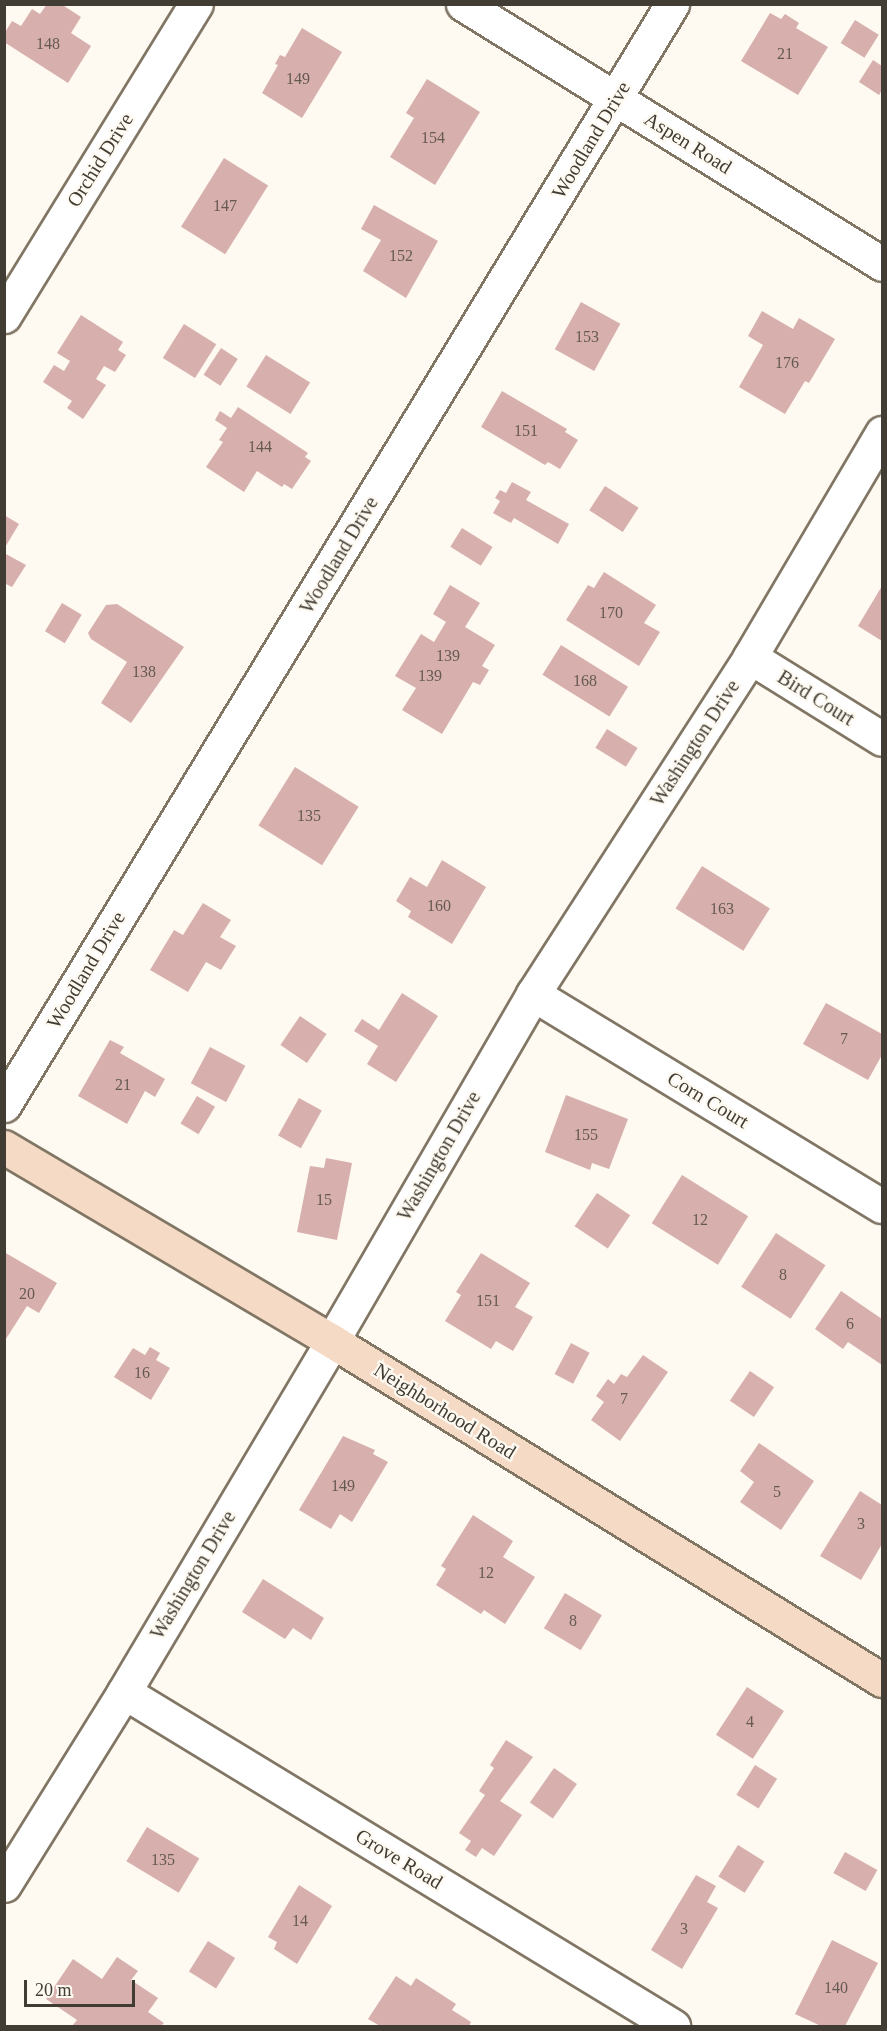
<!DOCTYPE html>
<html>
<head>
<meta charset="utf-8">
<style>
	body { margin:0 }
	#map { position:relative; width:887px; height:2031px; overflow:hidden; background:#fef9f1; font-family:Georgia,serif }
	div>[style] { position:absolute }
	.building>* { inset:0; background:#d7b0ad; transform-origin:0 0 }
	.roads { filter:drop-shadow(2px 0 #817664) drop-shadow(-2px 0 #817664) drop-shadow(0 2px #817664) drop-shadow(0 -2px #817664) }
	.street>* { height:33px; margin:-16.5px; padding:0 16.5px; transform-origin:16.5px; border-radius:16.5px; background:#fff }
	.secondary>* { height:33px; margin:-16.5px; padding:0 16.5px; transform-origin:16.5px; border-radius:16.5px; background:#f5dac6 }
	span { translate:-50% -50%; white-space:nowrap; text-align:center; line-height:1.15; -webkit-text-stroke:4.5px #fef9f1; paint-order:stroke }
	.number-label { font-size:16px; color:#665952 }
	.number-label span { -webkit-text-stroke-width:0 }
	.street-label { font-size:20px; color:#413c34 }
	.frame { position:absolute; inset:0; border:6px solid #413c34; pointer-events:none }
	.scale { position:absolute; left:24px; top:1980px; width:111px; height:27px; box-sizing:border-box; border:3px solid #413c34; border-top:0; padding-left:8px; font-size:18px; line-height:21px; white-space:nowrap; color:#413c34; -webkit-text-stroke:4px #fef9f1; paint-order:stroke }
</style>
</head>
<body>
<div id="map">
	<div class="building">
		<i style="clip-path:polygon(47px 4px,61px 4px,81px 17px,71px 33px,91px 46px,68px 83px,4px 42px,4px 34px,12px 21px,21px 26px,32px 9px,40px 14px)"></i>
		<i style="clip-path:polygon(770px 13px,781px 19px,785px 14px,799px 23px,796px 28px,828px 47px,798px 95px,741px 61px)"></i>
		<i style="left:855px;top:20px;width:28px;height:27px;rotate:32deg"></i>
		<i style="clip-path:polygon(302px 28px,342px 52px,302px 118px,262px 93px,278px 65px,275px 64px,280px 55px,285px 57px)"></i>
		<i style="clip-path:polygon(873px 60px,882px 66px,882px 90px,879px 95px,859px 82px)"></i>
		<i style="clip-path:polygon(427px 79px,480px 112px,435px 185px,390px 157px,414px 118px,406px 113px)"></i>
		<i style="left:224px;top:158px;width:52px;height:81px;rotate:32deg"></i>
		<i style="clip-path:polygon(374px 205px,438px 241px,406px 298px,363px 271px,381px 240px,361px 229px)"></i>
		<i style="left:581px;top:302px;width:45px;height:54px;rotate:29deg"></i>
		<i style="clip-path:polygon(762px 311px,793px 329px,799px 318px,835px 339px,809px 383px,805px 381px,785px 414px,739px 387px,763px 345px,748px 336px)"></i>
		<i style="clip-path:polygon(81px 315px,123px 342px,118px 350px,126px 355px,115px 372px,104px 366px,96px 379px,106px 385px,83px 419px,67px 408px,72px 401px,43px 382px,54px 365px,64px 371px,70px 361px,57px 353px)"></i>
		<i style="left:184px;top:324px;width:38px;height:40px;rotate:32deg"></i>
		<i style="left:221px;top:348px;width:20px;height:32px;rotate:33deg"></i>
		<i style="left:266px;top:355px;width:52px;height:37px;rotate:32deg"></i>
		<i style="clip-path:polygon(502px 391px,567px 429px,565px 432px,578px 440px,560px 469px,548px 462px,545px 465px,481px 427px)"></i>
		<i style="clip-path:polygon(238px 407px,308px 453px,305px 457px,311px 461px,292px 489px,284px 484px,282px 487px,257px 471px,244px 492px,206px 467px,223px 442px,219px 440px,227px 428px,215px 420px,220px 411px,231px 418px)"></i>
		<i style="clip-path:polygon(512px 482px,531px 492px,526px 500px,569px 524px,558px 544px,514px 518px,511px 523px,493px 513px,500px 501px,495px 498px,500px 490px,506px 493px)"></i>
		<i style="left:605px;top:486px;width:40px;height:29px;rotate:33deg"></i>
		<i style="clip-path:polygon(4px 515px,19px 524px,4px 549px)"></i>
		<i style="left:462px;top:528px;width:36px;height:22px;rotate:32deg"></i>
		<i style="clip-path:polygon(4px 553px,26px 565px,12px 587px,4px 583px)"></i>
		<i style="clip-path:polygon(604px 572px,656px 605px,644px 623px,660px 632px,639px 666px,566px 620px,588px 585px,594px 588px)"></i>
		<i style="clip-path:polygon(450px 585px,480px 603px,465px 627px,495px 645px,482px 666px,489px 670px,480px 685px,473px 682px,442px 734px,402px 710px,416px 688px,395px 676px,421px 634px,434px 642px,446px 622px,433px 614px)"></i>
		<i style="clip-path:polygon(882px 586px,882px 641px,858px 626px)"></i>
		<i style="left:62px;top:603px;width:23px;height:33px;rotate:31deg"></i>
		<i style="clip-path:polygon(117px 604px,184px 647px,131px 723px,101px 703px,127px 662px,91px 639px,88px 633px,106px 605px)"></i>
		<i style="left:561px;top:645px;width:79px;height:35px;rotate:32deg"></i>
		<i style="left:607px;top:729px;width:36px;height:22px;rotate:32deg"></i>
		<i style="left:295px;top:767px;width:75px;height:69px;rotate:32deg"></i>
		<i style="clip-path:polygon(442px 860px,486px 887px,452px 944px,408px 917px,411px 911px,396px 901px,410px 877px,427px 887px)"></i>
		<i style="left:702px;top:866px;width:80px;height:50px;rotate:32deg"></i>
		<i style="clip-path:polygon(203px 903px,231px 920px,220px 937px,236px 946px,221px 970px,206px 962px,188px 992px,150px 970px,174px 930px,183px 935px)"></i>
		<i style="clip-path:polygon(402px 993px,438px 1016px,396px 1082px,367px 1064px,378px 1046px,354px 1031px,362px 1019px,379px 1030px)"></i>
		<i style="clip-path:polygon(826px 1003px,882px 1034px,882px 1055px,868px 1080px,803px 1044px)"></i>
		<i style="left:300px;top:1016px;width:32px;height:35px;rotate:34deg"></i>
		<i style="clip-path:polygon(110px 1040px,124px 1047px,120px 1053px,165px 1079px,155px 1097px,145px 1091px,127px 1124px,78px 1096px)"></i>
		<i style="left:210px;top:1047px;width:40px;height:41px;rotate:28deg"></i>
		<i style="clip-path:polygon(566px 1095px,628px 1119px,609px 1169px,592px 1163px,590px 1170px,545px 1152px)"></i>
		<i style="left:197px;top:1096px;width:21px;height:32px;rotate:31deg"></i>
		<i style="left:299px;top:1098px;width:26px;height:43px;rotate:29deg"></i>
		<i style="clip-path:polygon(326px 1158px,352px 1163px,337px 1240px,297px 1232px,310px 1166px,324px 1168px)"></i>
		<i style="left:682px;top:1175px;width:78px;height:57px;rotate:32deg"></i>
		<i style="left:597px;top:1193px;width:40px;height:40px;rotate:34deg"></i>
		<i style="left:776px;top:1233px;width:59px;height:64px;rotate:33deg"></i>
		<i style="clip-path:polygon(4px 1252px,57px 1283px,39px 1313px,27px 1306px,4px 1342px)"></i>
		<i style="clip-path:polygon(481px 1253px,530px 1283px,515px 1307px,533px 1317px,513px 1351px,496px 1341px,491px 1349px,445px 1321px,461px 1295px,456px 1292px)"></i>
		<i style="clip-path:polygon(841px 1291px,882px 1319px,882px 1365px,848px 1342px,843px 1349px,815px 1329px)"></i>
		<i style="left:571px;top:1343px;width:21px;height:35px;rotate:28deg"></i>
		<i style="clip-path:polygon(150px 1347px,160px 1353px,156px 1360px,170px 1368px,151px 1400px,114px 1377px,133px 1348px,145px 1355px)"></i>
		<i style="clip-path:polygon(643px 1355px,668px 1372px,620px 1441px,591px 1420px,604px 1402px,596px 1396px,608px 1379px,614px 1384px,621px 1374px,627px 1377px)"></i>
		<i style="left:750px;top:1371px;width:29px;height:36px;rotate:34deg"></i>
		<i style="clip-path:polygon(343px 1436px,375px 1450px,373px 1454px,388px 1462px,352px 1522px,340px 1514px,331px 1529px,299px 1510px)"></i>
		<i style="clip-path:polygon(759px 1443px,814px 1481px,781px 1530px,740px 1502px,754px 1482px,740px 1471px)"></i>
		<i style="clip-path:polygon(860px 1491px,882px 1505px,882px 1544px,861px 1580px,820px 1556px)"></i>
		<i style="clip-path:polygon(473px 1515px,513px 1541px,503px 1557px,535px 1577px,505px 1624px,484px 1610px,481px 1614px,436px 1585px,446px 1569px,441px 1566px)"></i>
		<i style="clip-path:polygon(263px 1579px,324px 1618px,311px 1640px,293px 1628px,285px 1639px,242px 1612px)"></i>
		<i style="left:565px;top:1593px;width:43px;height:41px;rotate:31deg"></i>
		<i style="left:747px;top:1687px;width:44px;height:57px;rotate:33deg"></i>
		<i style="clip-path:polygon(506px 1740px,533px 1757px,500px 1801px,522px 1815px,494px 1856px,482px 1848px,476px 1857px,465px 1850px,471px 1841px,459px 1833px,485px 1795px,479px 1791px,494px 1768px,490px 1765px)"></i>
		<i style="left:755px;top:1765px;width:26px;height:35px;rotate:32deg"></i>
		<i style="left:554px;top:1768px;width:28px;height:42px;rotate:35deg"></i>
		<i style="left:147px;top:1827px;width:61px;height:40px;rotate:31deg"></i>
		<i style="left:738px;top:1845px;width:31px;height:37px;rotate:32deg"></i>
		<i style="left:845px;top:1852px;width:37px;height:24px;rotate:29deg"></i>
		<i style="clip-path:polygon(696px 1875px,716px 1886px,707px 1902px,718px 1908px,682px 1969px,651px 1950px)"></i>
		<i style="clip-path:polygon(299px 1885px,332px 1906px,297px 1964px,274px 1949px,277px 1942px,268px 1937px)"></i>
		<i style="clip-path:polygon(832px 1940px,878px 1963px,845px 2026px,821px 2026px,795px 2014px)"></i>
		<i style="left:208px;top:1941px;width:32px;height:36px;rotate:32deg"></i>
		<i style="clip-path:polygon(117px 1957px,138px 1971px,131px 1980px,158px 1998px,148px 2012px,164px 2023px,161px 2026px,72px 2026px,77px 2020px,46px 1999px,73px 1959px,102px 1979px)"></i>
		<i style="clip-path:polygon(396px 1976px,411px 1986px,416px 1978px,456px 2004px,452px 2010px,471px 2022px,469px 2026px,380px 2026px,368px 2019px)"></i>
	</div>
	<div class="roads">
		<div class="street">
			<i style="left:463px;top:4px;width:493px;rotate:31.8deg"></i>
			<i style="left:4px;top:316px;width:366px;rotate:-58.4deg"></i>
			<i style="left:750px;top:657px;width:155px;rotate:31.8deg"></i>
			<i style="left:533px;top:994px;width:408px;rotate:31.3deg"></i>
			<i style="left:4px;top:1105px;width:1288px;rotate:-58.75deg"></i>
			<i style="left:124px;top:1692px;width:643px;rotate:31.32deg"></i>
			<i style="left:4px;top:1885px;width:227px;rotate:-58.1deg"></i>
			<i style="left:124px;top:1692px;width:408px;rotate:-59.3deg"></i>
			<i style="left:332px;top:1341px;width:401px;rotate:-59.9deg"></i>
			<i style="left:533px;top:994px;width:401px;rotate:-57.2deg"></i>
			<i style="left:750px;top:657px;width:260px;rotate:-59.5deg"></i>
		</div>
		<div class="secondary">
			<i style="left:4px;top:1147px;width:381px;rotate:30.6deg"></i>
			<i style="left:332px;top:1341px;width:646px;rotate:31.65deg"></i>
		</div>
	</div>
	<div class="number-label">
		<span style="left:48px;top:44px">148</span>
		<span style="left:785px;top:54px">21</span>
		<span style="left:298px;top:79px">149</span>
		<span style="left:433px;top:138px">154</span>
		<span style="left:225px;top:206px">147</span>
		<span style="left:401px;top:256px">152</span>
		<span style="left:587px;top:337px">153</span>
		<span style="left:787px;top:363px">176</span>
		<span style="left:526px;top:431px">151</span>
		<span style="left:260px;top:447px">144</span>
		<span style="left:611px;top:613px">170</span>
		<span style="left:448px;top:656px">139</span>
		<span style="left:144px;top:672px">138</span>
		<span style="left:430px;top:676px">139</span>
		<span style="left:585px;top:681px">168</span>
		<span style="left:309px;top:816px">135</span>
		<span style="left:439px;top:906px">160</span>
		<span style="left:722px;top:909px">163</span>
		<span style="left:844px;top:1039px">7</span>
		<span style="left:123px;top:1085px">21</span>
		<span style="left:586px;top:1135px">155</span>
		<span style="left:324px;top:1200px">15</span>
		<span style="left:700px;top:1220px">12</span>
		<span style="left:783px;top:1275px">8</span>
		<span style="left:27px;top:1294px">20</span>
		<span style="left:488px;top:1301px">151</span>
		<span style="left:850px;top:1324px">6</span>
		<span style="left:142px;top:1373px">16</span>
		<span style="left:624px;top:1399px">7</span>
		<span style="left:343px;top:1486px">149</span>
		<span style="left:777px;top:1492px">5</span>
		<span style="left:861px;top:1524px">3</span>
		<span style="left:486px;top:1573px">12</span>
		<span style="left:573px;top:1621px">8</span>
		<span style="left:750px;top:1722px">4</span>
		<span style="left:163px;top:1860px">135</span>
		<span style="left:300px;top:1921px">14</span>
		<span style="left:684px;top:1929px">3</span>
		<span style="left:836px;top:1988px">140</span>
	</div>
	<div class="street-label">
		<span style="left:591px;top:140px;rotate:-59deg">Woodland Drive</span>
		<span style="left:688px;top:143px;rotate:32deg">Aspen Road</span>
		<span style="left:100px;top:160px;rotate:-58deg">Orchid Drive</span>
		<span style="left:339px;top:555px;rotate:-59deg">Woodland Drive</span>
		<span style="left:816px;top:698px;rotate:32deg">Bird Court</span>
		<span style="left:695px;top:743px;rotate:-57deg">Washington Drive</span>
		<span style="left:86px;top:970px;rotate:-59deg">Woodland Drive</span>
		<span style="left:708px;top:1100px;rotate:31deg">Corn Court</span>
		<span style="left:439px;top:1156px;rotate:-60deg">Washington Drive</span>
		<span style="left:445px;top:1411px;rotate:32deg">Neighborhood Road</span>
		<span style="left:193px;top:1575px;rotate:-59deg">Washington Drive</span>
		<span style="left:399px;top:1859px;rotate:31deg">Grove Road</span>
	</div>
	<div class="frame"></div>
	<div class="scale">20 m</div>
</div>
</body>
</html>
